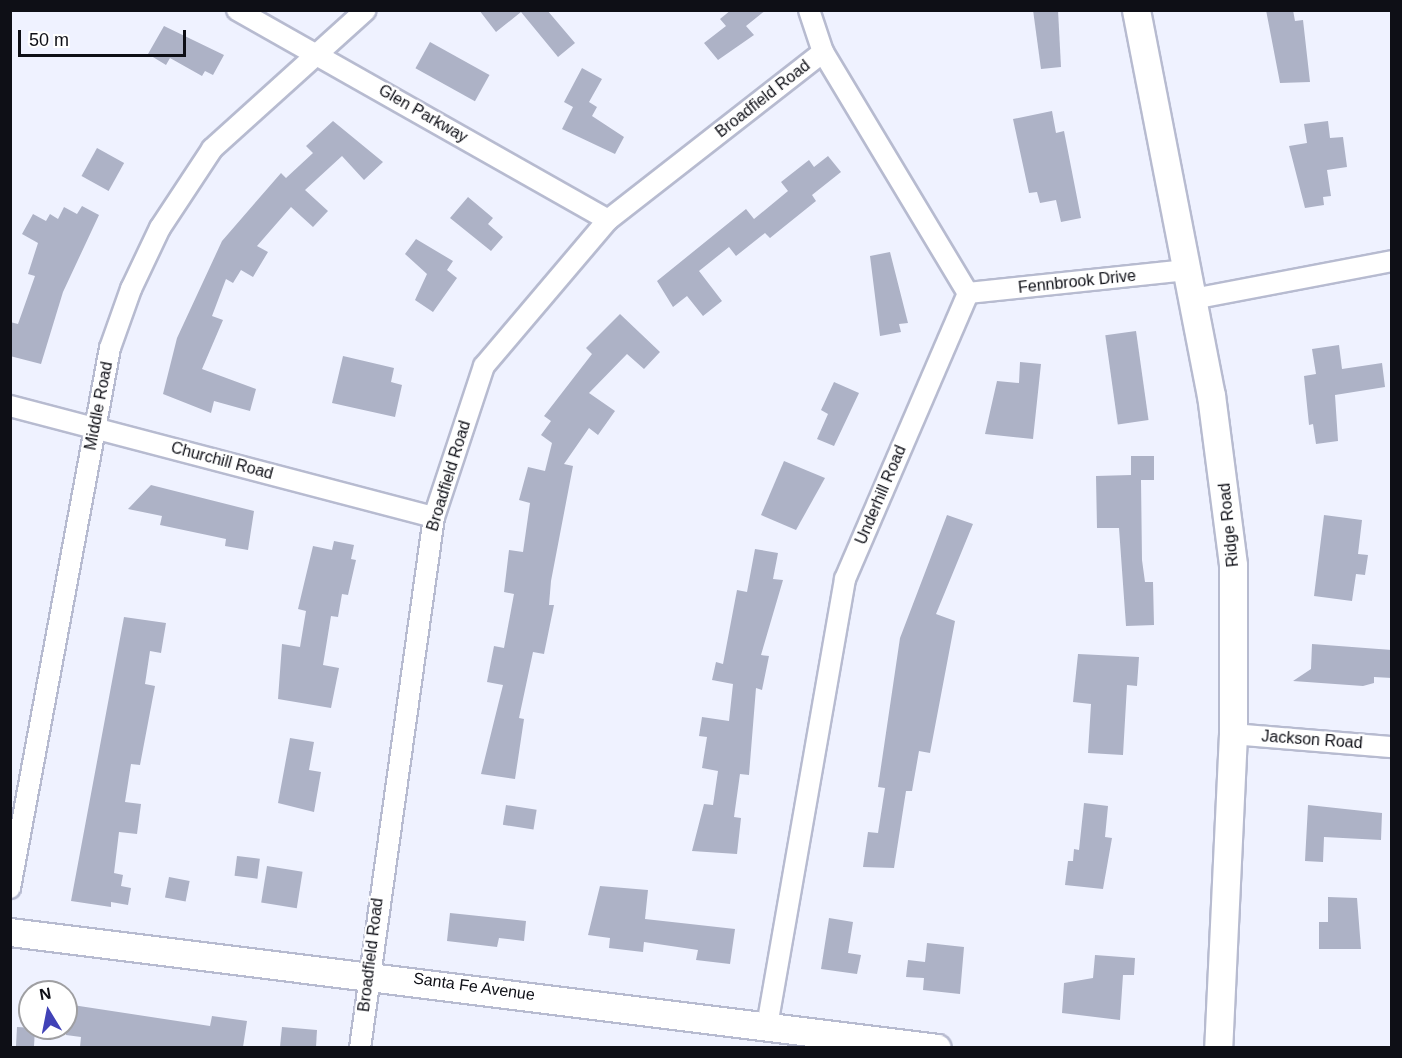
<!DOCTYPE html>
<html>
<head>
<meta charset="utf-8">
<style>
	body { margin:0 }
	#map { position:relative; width:1402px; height:1058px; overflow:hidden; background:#eff2ff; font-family:Helvetica,sans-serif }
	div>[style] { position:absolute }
	.building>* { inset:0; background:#adb2c6; transform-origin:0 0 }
	.roads { filter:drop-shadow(2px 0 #b7bbd0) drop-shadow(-2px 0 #b7bbd0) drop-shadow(0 2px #b7bbd0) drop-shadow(0 -2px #b7bbd0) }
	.street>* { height:20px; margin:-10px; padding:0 10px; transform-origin:10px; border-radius:10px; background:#fff }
	.secondary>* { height:27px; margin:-13.5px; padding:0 13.5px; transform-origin:13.5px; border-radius:13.5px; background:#fff }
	span { translate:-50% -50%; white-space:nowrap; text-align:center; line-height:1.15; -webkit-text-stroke:4.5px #fff; paint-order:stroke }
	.street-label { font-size:16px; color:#0e0f16 }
	.frame { position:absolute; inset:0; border:12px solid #0e0f16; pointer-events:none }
	.north { position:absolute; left:18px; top:980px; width:60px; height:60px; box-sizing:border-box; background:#fff; border:2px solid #9f9fa2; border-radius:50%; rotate:350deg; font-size:16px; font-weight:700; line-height:24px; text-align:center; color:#0e0f16 }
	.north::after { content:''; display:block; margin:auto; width:21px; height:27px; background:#4142b7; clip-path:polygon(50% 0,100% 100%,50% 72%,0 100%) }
	.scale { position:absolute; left:18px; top:30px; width:168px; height:27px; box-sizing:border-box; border:3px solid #0e0f16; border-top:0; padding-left:8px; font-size:18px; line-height:21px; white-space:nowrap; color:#0e0f16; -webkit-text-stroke:4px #fff; paint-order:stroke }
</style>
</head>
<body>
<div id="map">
	<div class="building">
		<i style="clip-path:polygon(479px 10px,547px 10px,575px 43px,558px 57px,521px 12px,496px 32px)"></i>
		<i style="clip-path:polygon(731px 10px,766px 10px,746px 26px,754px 35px,718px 60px,704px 43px,726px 26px,720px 19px)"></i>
		<i style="clip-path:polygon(1033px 10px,1058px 10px,1061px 67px,1041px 69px)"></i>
		<i style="clip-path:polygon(1266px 10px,1293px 10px,1295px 21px,1303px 20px,1310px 82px,1280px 83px)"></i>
		<i style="clip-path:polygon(164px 26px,224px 55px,213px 75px,205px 71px,202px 76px,170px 58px,166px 65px,148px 54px)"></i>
		<i style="left:430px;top:42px;width:68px;height:30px;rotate:29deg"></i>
		<i style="clip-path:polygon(582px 68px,602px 79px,589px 102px,597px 107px,592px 116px,624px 137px,615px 154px,562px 129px,573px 107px,564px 102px)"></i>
		<i style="clip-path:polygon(1052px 111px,1056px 133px,1064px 131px,1081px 218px,1061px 222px,1056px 200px,1040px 203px,1037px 192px,1029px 193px,1013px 119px)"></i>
		<i style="clip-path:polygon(333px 121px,383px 162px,364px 180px,342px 156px,305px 190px,328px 211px,313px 227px,291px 207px,257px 246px,268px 252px,253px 277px,241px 270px,233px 283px,226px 279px,212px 316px,223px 320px,202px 369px,256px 389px,250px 411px,214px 401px,211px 413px,163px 394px,177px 338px,222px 241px,281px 173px,286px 178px,313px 153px,306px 146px)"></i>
		<i style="clip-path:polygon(1328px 121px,1330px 138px,1343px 137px,1347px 167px,1327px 170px,1331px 196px,1323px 197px,1324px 205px,1305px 208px,1289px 146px,1307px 143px,1304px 124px)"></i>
		<i style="left:97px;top:148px;width:31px;height:32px;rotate:29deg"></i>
		<i style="clip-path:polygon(828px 156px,841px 172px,812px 195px,816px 201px,770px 238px,765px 233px,736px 256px,729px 247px,699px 271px,722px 301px,703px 316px,687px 296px,673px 307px,657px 281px,746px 209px,754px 219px,788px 191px,781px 182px,809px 160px,814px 167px)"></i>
		<i style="clip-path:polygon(468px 197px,493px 218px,488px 224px,503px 237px,491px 251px,450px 218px)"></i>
		<i style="clip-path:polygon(82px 206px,99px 215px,63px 292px,41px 364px,10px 356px,10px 322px,18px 324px,35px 276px,28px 274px,38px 243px,22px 234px,33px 214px,46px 221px,50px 214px,58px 219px,64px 207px,77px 214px)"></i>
		<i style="clip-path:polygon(416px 239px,453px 261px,447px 270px,457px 278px,433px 312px,415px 300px,427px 274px,405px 254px)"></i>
		<i style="clip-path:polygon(890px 252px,908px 323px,899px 324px,901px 332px,880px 336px,870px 256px)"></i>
		<i style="clip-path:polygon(620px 314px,660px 352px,644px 369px,627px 354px,589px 393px,615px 411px,598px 435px,589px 428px,564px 464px,573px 466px,551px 581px,549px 605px,554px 605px,544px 654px,533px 652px,519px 718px,524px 719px,515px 779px,481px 774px,503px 685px,487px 682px,494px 646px,504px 648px,514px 594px,504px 592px,509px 550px,523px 552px,530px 503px,519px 500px,528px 467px,545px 471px,552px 443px,541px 435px,551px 421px,544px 416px,592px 354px,586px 348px)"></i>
		<i style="left:1136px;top:331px;width:90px;height:31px;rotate:82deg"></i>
		<i style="clip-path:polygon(1339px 345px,1342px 369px,1382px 363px,1385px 387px,1335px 395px,1338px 441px,1316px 444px,1313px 424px,1309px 425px,1304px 376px,1316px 374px,1312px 349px)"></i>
		<i style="clip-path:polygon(343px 356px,394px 368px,391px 382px,402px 385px,395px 417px,332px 403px)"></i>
		<i style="clip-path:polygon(1020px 362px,1041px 364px,1033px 439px,985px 434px,997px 381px,1019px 383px)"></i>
		<i style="clip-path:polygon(834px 382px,859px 393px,834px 446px,817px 439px,828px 414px,821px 410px)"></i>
		<i style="clip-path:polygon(1131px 456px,1154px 456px,1154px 480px,1141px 480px,1142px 560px,1145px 582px,1153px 582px,1154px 625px,1126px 626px,1119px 528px,1097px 528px,1096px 476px,1131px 475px)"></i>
		<i style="clip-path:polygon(784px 461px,825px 478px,796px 530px,761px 515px)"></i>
		<i style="clip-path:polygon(151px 485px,254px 511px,248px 550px,225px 546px,226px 539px,160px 525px,162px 516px,128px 509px)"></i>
		<i style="clip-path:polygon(947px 515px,973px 524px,936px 614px,955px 621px,930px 753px,919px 751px,912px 791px,906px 791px,894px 868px,863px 867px,868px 832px,878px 833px,885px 788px,878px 787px,900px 638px)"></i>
		<i style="clip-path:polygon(1324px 515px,1362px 520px,1358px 554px,1368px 555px,1365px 575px,1356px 574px,1352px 601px,1314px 596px)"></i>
		<i style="clip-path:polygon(334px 541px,354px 545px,351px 559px,356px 560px,348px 595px,342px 594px,338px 617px,331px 616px,323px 665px,339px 668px,331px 708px,278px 699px,282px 644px,300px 647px,306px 611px,298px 609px,313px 546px,332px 550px)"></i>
		<i style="clip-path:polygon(755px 549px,778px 553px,773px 579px,783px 580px,761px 655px,769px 656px,762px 690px,756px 688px,749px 775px,740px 774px,734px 817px,741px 818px,737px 854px,692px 851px,704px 804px,713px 805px,718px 771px,702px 768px,707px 737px,699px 736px,702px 717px,729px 721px,733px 684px,712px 680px,716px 662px,723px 664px,737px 590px,747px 592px)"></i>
		<i style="clip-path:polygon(124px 617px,166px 623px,161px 653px,150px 651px,145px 684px,155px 686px,140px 765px,131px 764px,125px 802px,141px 804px,137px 834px,119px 832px,114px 873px,123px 875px,121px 886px,131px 888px,128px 905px,111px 902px,111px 907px,71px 901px)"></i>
		<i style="clip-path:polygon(1312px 644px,1392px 650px,1392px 678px,1374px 677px,1374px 683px,1363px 686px,1293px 681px,1311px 669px)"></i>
		<i style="clip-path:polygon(1078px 654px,1139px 657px,1137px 686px,1127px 685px,1123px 755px,1088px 753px,1091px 704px,1073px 702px)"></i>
		<i style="clip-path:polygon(290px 738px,314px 742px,309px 770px,321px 772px,314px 812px,278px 803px)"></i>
		<i style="clip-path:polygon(1084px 803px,1108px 806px,1105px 837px,1112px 838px,1103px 889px,1065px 885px,1068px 861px,1073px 861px,1074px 849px,1079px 850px)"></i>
		<i style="left:506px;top:805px;width:31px;height:20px;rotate:9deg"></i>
		<i style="clip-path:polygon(1308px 805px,1382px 813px,1381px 840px,1324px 837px,1323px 862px,1305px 861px)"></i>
		<i style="left:237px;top:856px;width:23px;height:20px;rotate:7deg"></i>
		<i style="left:267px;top:866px;width:36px;height:37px;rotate:9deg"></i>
		<i style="left:169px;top:877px;width:21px;height:21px;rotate:11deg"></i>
		<i style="clip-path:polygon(600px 886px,648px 890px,645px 919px,735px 929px,730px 964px,696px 960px,698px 950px,644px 942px,643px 952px,609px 948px,610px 938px,588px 935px)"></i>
		<i style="clip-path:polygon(1328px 897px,1357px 898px,1361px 949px,1319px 949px,1319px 922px,1328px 922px)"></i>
		<i style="clip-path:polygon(450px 913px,526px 921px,524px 941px,499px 938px,497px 947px,447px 941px)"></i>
		<i style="clip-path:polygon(829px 918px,853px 922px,848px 953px,861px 955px,857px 974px,821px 969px)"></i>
		<i style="clip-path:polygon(927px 943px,964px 947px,960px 994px,923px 990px,924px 978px,906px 977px,908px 960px,925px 962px)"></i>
		<i style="clip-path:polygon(1095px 955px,1135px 958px,1134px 975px,1123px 975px,1120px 1020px,1062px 1013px,1064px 983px,1093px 978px)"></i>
		<i style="clip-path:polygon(66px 1004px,210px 1026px,212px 1016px,247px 1021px,243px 1047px,80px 1047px,81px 1037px,66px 1035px)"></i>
		<i style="left:17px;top:1027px;width:18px;height:20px;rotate:3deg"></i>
		<i style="clip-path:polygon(282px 1027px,317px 1030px,316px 1047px,280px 1047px)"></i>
	</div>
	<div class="roads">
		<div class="street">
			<i style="left:237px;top:10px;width:426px;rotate:29.5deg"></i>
			<i style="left:809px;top:10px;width:44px;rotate:71.6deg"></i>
			<i style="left:823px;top:52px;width:281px;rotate:59deg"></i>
			<i style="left:968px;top:293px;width:220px;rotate:-6deg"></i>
			<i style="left:1193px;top:299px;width:203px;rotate:-10.8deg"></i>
			<i style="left:10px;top:406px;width:438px;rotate:14.7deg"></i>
			<i style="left:1233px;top:734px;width:160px;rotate:4.7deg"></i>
			<i style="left:10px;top:888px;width:549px;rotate:-79.51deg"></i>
			<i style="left:110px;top:348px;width:63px;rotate:-70.4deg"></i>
			<i style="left:131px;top:289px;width:68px;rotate:-64.6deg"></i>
			<i style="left:160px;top:228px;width:95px;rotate:-56.6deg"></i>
			<i style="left:212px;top:149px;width:207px;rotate:-42.1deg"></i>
			<i style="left:767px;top:1026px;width:454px;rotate:-80.1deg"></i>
			<i style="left:845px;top:579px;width:311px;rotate:-66.7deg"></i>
			<i style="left:360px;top:1048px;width:536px;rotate:-82.07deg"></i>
			<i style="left:434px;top:517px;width:159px;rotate:-71.7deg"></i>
			<i style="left:484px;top:366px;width:192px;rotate:-49.7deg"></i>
			<i style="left:608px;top:220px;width:273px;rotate:-38deg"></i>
		</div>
		<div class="secondary">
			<i style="left:1136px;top:10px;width:392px;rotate:79deg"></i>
			<i style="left:1211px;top:395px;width:171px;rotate:82.6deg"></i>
			<i style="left:1233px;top:565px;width:169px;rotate:90deg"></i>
			<i style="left:1233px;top:734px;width:314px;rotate:92.7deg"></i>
			<i style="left:10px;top:932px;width:934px;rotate:7.13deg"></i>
		</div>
	</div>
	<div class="street-label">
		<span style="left:763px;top:99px;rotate:-38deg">Broadfield Road</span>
		<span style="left:423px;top:114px;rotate:30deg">Glen Parkway</span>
		<span style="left:1077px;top:282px;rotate:-6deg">Fennbrook Drive</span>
		<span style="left:99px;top:406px;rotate:-79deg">Middle Road</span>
		<span style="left:222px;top:461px;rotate:15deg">Churchill Road</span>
		<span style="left:449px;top:476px;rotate:-73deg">Broadfield Road</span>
		<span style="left:881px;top:495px;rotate:-67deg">Underhill Road</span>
		<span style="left:1229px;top:525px;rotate:-96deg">Ridge Road</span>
		<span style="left:1312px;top:740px;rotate:4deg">Jackson Road</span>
		<span style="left:371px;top:955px;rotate:-83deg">Broadfield Road</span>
		<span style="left:474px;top:987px;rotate:8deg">Santa Fe Avenue</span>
	</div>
	<div class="frame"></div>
	<div class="north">N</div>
	<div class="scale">50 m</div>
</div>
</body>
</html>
